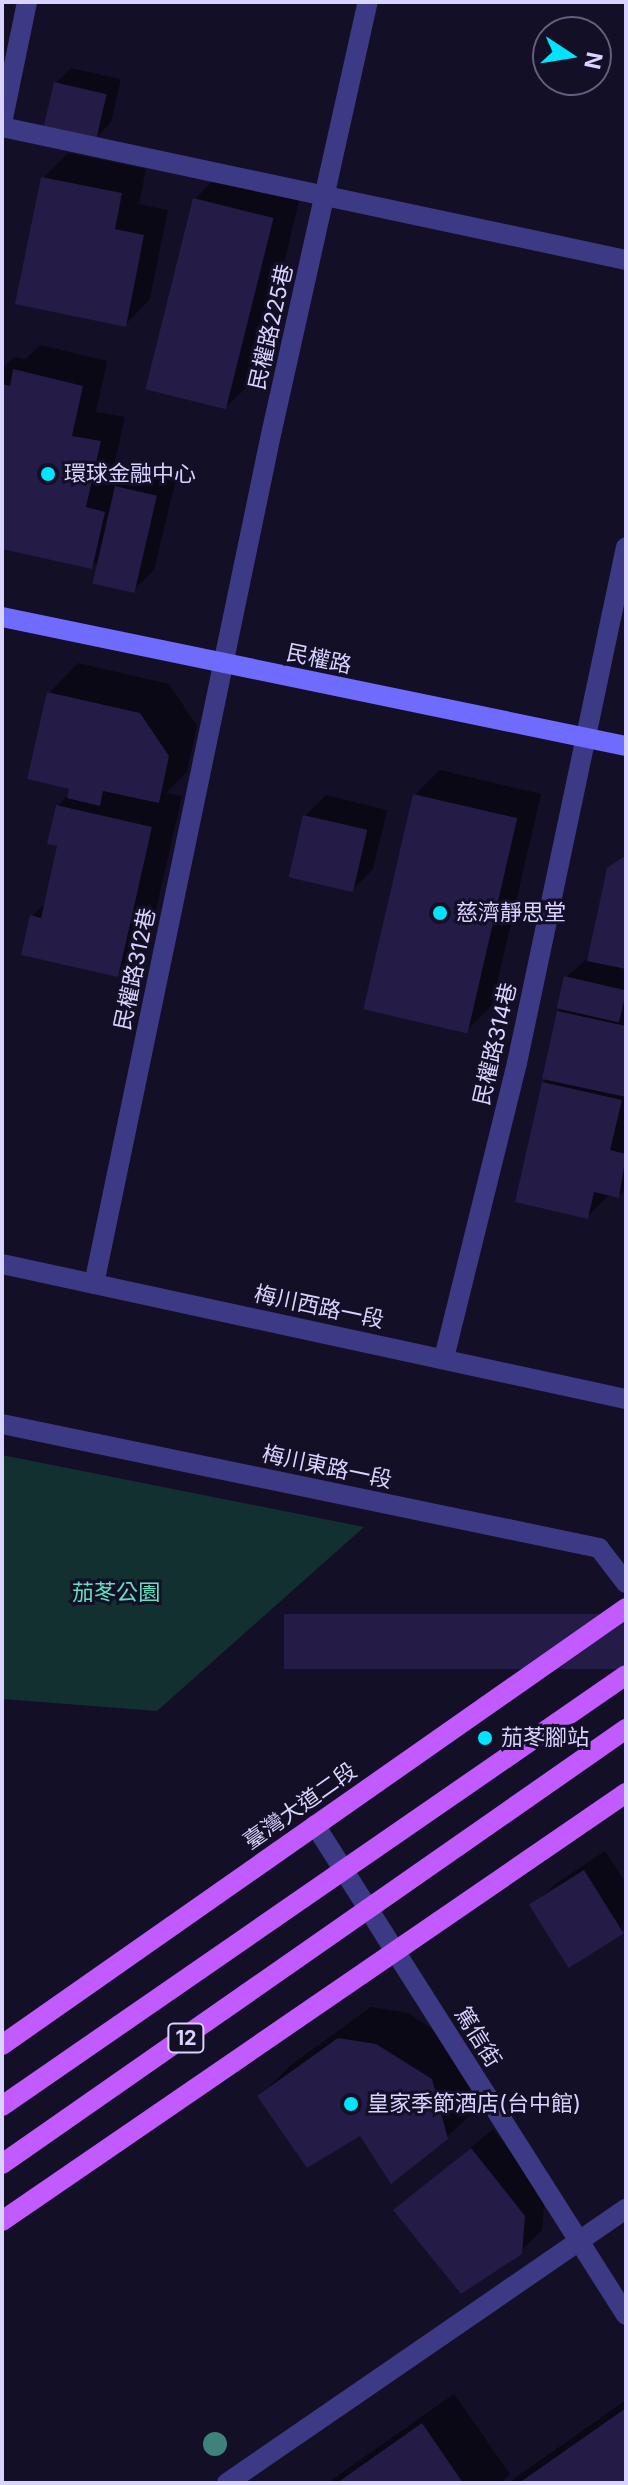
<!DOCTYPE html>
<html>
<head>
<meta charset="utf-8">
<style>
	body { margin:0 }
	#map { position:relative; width:628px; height:2485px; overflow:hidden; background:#130f26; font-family:Inter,"Noto Sans TC",sans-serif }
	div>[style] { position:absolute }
	.green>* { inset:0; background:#12302f }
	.shadow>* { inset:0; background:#0007 }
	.building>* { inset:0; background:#241b47; transform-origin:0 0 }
	.lane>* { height:20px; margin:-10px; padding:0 10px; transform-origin:10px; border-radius:10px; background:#3d3a85 }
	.street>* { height:20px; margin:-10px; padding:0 10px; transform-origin:10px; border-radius:10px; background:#3d3a85 }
	.secondary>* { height:20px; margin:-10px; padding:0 10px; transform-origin:10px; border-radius:10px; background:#6f6bff }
	.primary>* { height:20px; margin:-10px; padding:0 10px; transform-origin:10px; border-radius:10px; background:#c25bff }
	.trees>* { width:24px; height:24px; margin:-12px; border-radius:50%; background:#3d827b }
	.dots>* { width:22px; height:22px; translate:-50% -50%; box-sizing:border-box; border:4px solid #130f26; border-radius:50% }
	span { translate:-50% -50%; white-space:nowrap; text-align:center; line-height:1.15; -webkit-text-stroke:6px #130f26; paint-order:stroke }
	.shield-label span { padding:2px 6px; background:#130f26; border:2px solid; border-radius:6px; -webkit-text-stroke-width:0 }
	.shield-label { font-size:20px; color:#d9d4ff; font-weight:700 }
	.street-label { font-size:22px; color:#d9d4ff }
	.poi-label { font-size:22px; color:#d9d4ff }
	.left { translate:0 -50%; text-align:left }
	.park-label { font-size:22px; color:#5fe0c0 }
	.frame { position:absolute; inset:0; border:4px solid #d9d4ff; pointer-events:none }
	.north { position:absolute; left:532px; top:16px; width:80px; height:80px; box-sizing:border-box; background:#130f26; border:2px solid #625e7d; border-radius:50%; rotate:102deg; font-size:22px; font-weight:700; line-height:32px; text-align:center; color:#d9d4ff }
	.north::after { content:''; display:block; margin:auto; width:28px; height:36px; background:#00e5ff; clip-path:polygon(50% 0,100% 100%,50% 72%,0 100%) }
</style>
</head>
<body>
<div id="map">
	<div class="green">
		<i style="clip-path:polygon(2px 1455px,364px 1527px,157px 1711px,2px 1699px)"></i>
	</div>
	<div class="shadow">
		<i style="clip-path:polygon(71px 68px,121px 79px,111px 122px,96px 138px,56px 83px)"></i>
		<i style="clip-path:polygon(68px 153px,146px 169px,139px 204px,168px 210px,150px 299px,125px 325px,43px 178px)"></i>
		<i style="clip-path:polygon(224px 170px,302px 189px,256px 378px,226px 407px,195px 199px)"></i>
		<i style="clip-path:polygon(40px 345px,107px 361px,96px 412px,125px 417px,110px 482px,119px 485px,138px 465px,177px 475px,154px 570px,133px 591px,100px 559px,92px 566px,2px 547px,2px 369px,14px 357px,26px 359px)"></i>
		<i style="clip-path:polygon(78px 663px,169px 684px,197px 726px,187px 772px,166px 793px,182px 796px,148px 944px,117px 975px,32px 916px,47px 902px,60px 845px,58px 806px,70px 793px,49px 693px)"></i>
		<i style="clip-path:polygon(440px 770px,541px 794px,492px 1005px,467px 1030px,415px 795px)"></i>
		<i style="clip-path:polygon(326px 795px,387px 810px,373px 869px,352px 890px,305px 816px)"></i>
		<i style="clip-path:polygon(626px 853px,626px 1189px,619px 1196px,610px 1194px,587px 1217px,544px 1083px,566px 977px,590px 956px,609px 869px)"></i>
		<i style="clip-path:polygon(605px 1851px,626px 1883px,623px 1931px,533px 1906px,554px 1885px)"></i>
		<i style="clip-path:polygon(371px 2007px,408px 2013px,462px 2048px,479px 2106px,447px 2137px,260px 2096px,291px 2065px)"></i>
		<i style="clip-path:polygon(493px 2129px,545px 2194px,542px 2230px,520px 2252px,396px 2210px)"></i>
		<i style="clip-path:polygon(454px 2394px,510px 2474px,501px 2483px,327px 2483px)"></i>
		<i style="clip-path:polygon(626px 2400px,626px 2483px,511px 2483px,515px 2478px)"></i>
	</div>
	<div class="building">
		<i style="left:54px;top:82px;width:54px;height:48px;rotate:13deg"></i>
		<i style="clip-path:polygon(41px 177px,122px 193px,115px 229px,144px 235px,126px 327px,15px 304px)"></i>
		<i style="left:193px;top:198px;width:83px;height:197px;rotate:14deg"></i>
		<i style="clip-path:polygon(13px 369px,83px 386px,72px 436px,101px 441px,86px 507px,105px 512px,92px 569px,2px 549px,2px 384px,10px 386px)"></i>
		<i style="left:115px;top:486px;width:43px;height:100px;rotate:13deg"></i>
		<i style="clip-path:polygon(47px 692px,140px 713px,169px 756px,159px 803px,103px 791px,100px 806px,67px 798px,69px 789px,27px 779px)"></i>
		<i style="left:413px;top:794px;width:107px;height:221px;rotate:13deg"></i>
		<i style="clip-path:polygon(56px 805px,152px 827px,118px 977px,21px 955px,30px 915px,41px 918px,57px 846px,47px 844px)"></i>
		<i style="left:303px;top:815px;width:66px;height:64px;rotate:13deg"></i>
		<i style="clip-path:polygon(626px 855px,626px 969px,587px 961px,607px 868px)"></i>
		<i style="left:564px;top:976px;width:64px;height:33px;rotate:13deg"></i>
		<i style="clip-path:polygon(557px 1011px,626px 1026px,626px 1097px,542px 1079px)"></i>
		<i style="clip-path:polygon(542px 1082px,622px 1100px,610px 1150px,626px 1154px,619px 1198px,594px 1192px,588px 1219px,515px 1202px)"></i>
		<i style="left:626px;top:1614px;width:55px;height:342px;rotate:90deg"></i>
		<i style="left:584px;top:1870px;width:75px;height:65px;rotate:58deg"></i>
		<i style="clip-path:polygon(338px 2038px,376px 2044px,432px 2079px,448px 2139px,391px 2184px,360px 2136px,307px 2168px,257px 2096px)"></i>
		<i style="clip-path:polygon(471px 2148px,525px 2216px,522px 2254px,461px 2294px,393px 2210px)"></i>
		<i style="clip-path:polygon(626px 2408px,626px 2483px,519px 2483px)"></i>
		<i style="clip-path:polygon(422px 2423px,463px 2483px,337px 2483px)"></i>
	</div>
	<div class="lane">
		<i style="left:2px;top:127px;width:638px;rotate:12.03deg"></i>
	</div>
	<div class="street">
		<i style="left:2px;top:123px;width:124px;rotate:-78.3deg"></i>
		<i style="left:2px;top:1264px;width:638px;rotate:12.21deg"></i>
		<i style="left:94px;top:1284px;width:872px;rotate:-78.23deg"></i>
		<i style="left:272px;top:430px;width:439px;rotate:-77.4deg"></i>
		<i style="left:444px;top:1358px;width:304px;rotate:-76.1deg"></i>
		<i style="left:517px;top:1063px;width:527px;rotate:-78.07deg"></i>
		<i style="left:2px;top:1424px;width:610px;rotate:11.73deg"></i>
		<i style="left:599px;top:1548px;width:44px;rotate:52.4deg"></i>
		<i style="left:315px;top:1825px;width:580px;rotate:57.6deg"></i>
		<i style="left:227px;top:2483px;width:484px;rotate:-34.5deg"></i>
	</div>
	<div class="secondary">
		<i style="left:2px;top:617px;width:637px;rotate:11.68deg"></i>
	</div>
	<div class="primary">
		<i style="left:2px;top:2045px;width:762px;rotate:-35deg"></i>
		<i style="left:2px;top:2106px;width:758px;rotate:-34.63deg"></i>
		<i style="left:2px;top:2164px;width:761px;rotate:-34.88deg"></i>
		<i style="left:2px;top:2221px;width:757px;rotate:-34.45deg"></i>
	</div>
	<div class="trees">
		<i style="left:215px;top:2444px"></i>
	</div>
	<div class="dots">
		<i style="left:48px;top:474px;background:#00e5ff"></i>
		<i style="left:440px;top:913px;background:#00e5ff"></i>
		<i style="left:485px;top:1738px;background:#00e5ff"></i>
		<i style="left:351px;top:2104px;background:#00e5ff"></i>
	</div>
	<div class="shield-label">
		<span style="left:186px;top:2038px">12</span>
	</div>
	<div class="street-label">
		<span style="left:271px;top:327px;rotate:-77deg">民權路225巷</span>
		<span style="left:319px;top:659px;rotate:12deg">民權路</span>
		<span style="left:135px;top:969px;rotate:-78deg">民權路312巷</span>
		<span style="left:495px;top:1044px;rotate:-77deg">民權路314巷</span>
		<span style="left:319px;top:1307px;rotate:12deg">梅川西路一段</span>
		<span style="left:327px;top:1467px;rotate:12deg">梅川東路一段</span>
		<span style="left:300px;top:1806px;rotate:-35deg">臺灣大道二段</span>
		<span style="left:478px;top:2037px;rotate:58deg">篤信街</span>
	</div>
	<div class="poi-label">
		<span class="left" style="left:64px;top:474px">環球金融中心</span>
		<span class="left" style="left:456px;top:913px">慈濟靜思堂</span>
		<span class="left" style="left:501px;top:1738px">茄苳腳站</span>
		<span class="left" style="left:367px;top:2104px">皇家季節酒店(台中館)</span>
	</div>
	<div class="park-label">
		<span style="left:116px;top:1593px">茄苳公園</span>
	</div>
	<div class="frame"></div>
	<div class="north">N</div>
</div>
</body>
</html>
